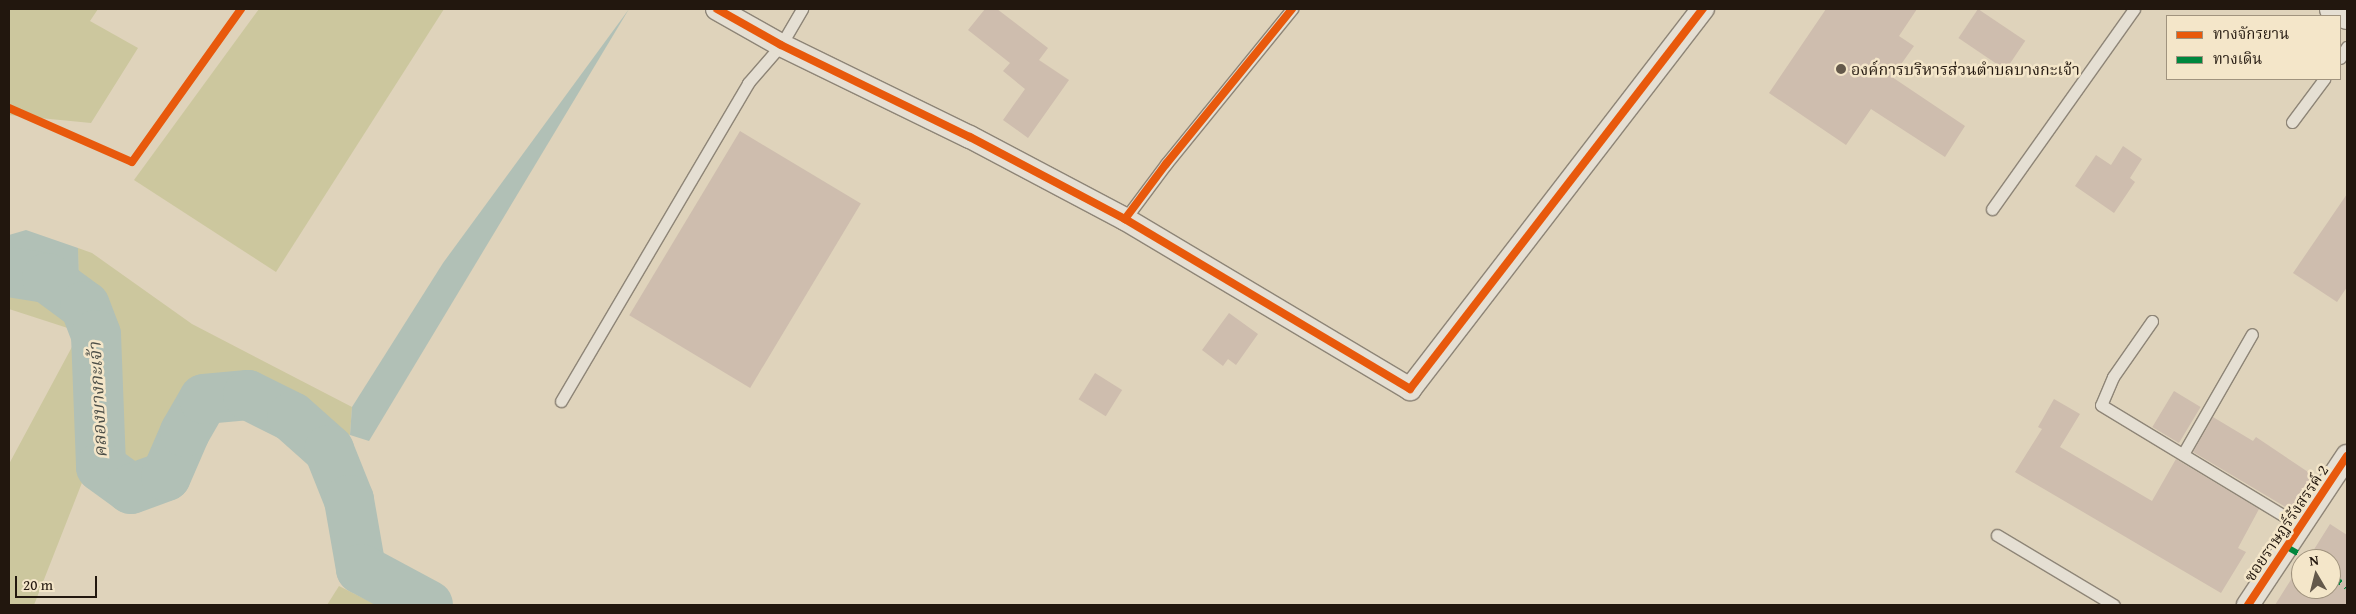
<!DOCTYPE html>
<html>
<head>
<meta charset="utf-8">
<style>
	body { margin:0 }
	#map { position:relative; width:2356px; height:614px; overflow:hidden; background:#dfd3bb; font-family:"Gentium Book Plus","Noto Serif Thai",serif }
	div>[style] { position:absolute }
	.green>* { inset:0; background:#ccc79e }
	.water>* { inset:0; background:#b1c0b6 }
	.river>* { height:50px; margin:-25px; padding:0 25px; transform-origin:25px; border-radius:25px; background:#b1c0b6 }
	.building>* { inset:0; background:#cebdae; transform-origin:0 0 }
	.roads { filter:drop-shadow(1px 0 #8e8577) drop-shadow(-1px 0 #8e8577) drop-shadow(0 1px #8e8577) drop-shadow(0 -1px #8e8577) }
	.lane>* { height:11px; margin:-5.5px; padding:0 5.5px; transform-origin:5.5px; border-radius:5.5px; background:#e5dfd3 }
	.street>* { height:22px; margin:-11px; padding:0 11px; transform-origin:11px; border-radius:11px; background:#e5dfd3 }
	.secondary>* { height:28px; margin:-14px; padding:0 14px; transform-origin:14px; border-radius:14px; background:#e5dfd3 }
	.quiet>* { height:6px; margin-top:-3px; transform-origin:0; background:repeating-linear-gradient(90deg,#00873e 0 12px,transparent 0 18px) }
	.cycleway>* { height:8px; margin:-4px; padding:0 4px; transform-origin:4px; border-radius:4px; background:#e8590c }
	.dots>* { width:14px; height:14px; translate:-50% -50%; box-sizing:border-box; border:2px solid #f4e6c9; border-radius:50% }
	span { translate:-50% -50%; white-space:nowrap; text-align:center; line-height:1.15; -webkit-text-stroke:5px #f4e6c9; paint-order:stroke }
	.poi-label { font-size:16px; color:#22170e }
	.left { translate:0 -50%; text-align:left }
	.street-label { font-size:16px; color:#22170e }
	.water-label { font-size:18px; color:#4d4f48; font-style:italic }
	.frame { position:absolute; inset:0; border:10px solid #22170e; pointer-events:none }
	.legend { position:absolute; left:2166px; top:15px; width:175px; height:65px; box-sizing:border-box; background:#f4e6c9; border:1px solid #a0937e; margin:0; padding:6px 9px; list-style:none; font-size:15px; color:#22170e }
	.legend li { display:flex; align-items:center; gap:10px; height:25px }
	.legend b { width:25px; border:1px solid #a0937e }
	.north { position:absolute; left:2291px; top:549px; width:50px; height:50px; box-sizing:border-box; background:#f4e6c9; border:1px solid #a0937e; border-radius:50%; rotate:352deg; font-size:14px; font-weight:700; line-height:20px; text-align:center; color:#22170e }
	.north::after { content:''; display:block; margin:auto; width:18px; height:22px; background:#64594b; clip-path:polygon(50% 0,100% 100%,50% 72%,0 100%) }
	.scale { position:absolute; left:15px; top:576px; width:82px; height:22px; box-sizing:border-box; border:2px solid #22170e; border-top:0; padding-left:6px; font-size:15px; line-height:18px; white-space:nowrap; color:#22170e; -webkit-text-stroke:4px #f4e6c9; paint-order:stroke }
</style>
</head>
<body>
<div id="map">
	<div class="green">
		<i style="clip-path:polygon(9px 9px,98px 9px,90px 21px,138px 48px,91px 123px,9px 115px)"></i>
		<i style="clip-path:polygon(259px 9px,444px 9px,276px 272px,134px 180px)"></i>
		<i style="clip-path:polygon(78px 248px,92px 253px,192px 324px,352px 407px,350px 435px,225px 382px,195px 383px,160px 454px,141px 472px,112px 457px,85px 475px,34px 605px,9px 605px,9px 464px,80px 332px,9px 309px,9px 283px,23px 284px,79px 309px)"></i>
		<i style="clip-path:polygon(339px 586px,377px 605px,327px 605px)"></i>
	</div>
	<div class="water">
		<i style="clip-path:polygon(629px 9px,369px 441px,350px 435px,352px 407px,443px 263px)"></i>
		<i style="clip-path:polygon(26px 230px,78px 248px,80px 309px,23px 284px,9px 283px,9px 235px)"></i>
	</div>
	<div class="river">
		<i style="left:9px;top:272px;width:38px;rotate:9deg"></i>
		<i style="left:47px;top:278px;width:47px;rotate:36.4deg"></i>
		<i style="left:85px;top:306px;width:31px;rotate:69deg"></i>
		<i style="left:96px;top:335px;width:132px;rotate:87.8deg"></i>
		<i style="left:101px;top:467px;width:37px;rotate:36deg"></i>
		<i style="left:131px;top:489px;width:37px;rotate:-20deg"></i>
		<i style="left:166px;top:476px;width:48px;rotate:-66.6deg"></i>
		<i style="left:185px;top:432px;width:38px;rotate:-60deg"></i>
		<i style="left:204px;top:399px;width:44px;rotate:-5.2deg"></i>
		<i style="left:248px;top:395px;width:49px;rotate:26.6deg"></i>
		<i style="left:292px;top:417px;width:50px;rotate:41.7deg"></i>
		<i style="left:329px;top:450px;width:54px;rotate:68.2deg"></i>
		<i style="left:349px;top:500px;width:70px;rotate:80.1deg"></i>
		<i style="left:361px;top:569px;width:76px;rotate:28.2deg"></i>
	</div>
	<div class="building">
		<i style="clip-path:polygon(985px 9px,997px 9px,1048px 48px,1039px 60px,1069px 80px,1028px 138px,1003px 120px,1025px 89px,1003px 71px,1010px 63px,968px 30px)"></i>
		<i style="clip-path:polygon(1826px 9px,1917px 9px,1899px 36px,1914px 46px,1892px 77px,1965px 126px,1945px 157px,1871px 109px,1846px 145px,1769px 93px)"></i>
		<i style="left:1978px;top:9px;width:57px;height:35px;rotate:34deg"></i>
		<i style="left:740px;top:131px;width:141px;height:215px;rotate:31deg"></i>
		<i style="clip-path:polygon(2123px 146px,2142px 159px,2130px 178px,2135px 182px,2114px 213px,2075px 186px,2096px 155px,2111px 165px)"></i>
		<i style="clip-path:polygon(2347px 194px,2347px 287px,2337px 302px,2293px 273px)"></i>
		<i style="clip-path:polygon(1229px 313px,1258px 334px,1236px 365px,1228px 359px,1223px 366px,1202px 350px)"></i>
		<i style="left:1095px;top:373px;width:32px;height:31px;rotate:32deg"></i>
		<i style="left:2174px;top:391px;width:31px;height:42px;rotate:31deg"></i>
		<i style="clip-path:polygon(2054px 399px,2080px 414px,2060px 447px,2152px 501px,2176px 459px,2259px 509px,2238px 548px,2246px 552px,2221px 593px,2015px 472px,2042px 429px,2038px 427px)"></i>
		<i style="clip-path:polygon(2213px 417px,2253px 441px,2256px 437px,2317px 478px,2294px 512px,2193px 452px)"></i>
		<i style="clip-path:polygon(2330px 524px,2347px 535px,2347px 605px,2275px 605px,2292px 578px,2294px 580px,2301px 569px,2301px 589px,2331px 589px,2331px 559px,2308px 559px)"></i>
	</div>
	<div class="roads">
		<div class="lane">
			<i style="left:2340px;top:58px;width:13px;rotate:-58deg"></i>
			<i style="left:2292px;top:122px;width:54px;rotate:-53.3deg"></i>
			<i style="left:1992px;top:209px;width:245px;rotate:-54.6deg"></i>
			<i style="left:1125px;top:219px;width:69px;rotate:-53.3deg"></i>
			<i style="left:1166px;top:164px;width:200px;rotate:-50.9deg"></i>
			<i style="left:2152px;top:321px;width:68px;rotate:124.9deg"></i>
			<i style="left:2113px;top:377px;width:30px;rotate:113deg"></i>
			<i style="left:2101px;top:405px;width:234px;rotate:31.2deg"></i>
			<i style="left:561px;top:401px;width:369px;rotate:-59.5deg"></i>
			<i style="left:748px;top:83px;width:50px;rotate:-49deg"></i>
			<i style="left:781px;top:45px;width:42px;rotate:-59.7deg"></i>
			<i style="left:2183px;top:454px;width:138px;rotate:-60.1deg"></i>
			<i style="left:1997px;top:535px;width:136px;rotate:30.9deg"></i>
		</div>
		<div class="street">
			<i style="left:717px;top:9px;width:73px;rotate:29.4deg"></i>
			<i style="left:781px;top:45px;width:210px;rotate:26deg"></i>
			<i style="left:970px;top:137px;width:175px;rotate:27.9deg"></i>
			<i style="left:1125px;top:219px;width:332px;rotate:30.8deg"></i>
			<i style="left:1410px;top:389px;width:480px;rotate:-52.4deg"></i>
			<i style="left:2248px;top:605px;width:179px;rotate:-56.4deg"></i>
		</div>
		<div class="secondary">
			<i style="left:2334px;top:9px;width:14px;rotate:25deg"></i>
		</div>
	</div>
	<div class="quiet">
		<i style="left:2287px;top:547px;width:24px;rotate:30deg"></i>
		<i style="left:2331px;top:576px;width:19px;rotate:35deg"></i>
	</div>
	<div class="cycleway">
		<i style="left:717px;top:9px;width:73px;rotate:29.4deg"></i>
		<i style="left:781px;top:45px;width:210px;rotate:26deg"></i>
		<i style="left:970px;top:137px;width:175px;rotate:27.9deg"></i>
		<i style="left:1125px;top:219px;width:332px;rotate:30.8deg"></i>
		<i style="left:1410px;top:389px;width:480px;rotate:-52.4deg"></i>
		<i style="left:9px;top:108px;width:134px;rotate:23.7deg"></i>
		<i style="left:132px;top:162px;width:188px;rotate:-54.5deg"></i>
		<i style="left:1125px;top:219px;width:69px;rotate:-53.3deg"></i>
		<i style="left:1166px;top:164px;width:200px;rotate:-50.9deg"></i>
		<i style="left:2248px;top:605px;width:179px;rotate:-56.4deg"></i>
	</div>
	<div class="dots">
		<i style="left:1841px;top:69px;background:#64594b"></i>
	</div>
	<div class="poi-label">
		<span class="left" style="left:1851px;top:69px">องค์การบริหารส่วนตำบลบางกะเจ้า</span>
	</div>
	<div class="street-label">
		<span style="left:2286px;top:523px;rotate:-56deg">ซอยราษฎร์รังสรรค์ 2</span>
	</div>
	<div class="water-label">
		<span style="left:98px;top:400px;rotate:-93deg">คลองบางกะเจ้า</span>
	</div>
	<div class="frame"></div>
	<ul class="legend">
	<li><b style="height:6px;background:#e8590c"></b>ทางจักรยาน</li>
	<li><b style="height:6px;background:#00873e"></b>ทางเดิน</li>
	</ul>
	<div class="north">N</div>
	<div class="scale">20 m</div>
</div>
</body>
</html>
